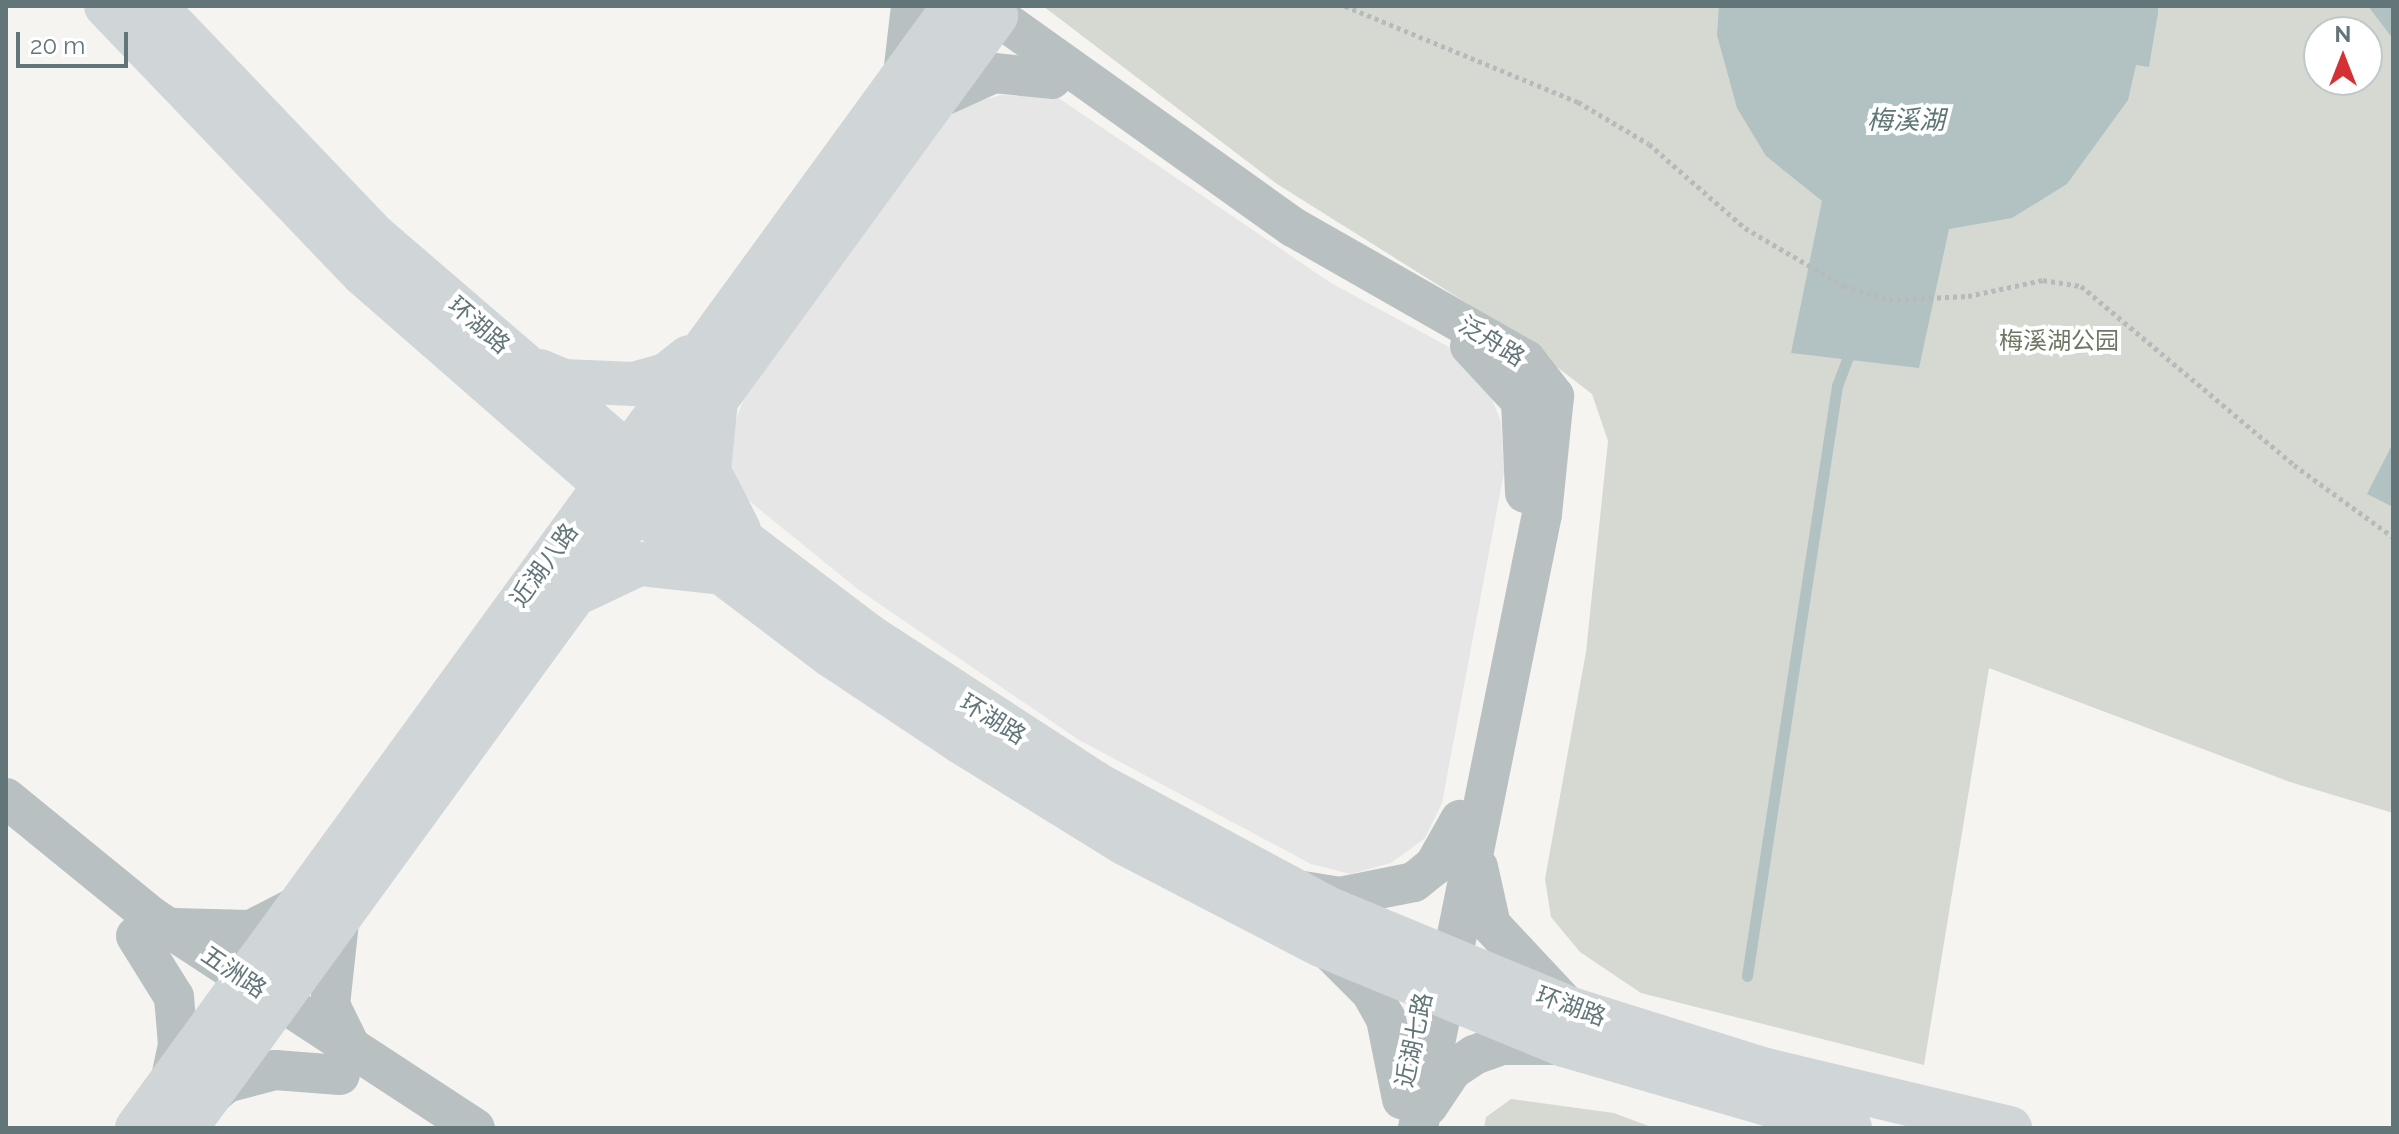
<!DOCTYPE html>
<html>
<head>
<meta charset="utf-8">
<style>
	body { margin:0 }
	#map { position:relative; width:2399px; height:1134px; overflow:hidden; background:#f5f4f1; font-family:Raleway,"Noto Sans SC",sans-serif }
	div>[style] { position:absolute }
	.built>* { inset:0; background:#e5e6e5 }
	.green>* { inset:0; background:#d6d9d1 }
	.water>* { inset:0; background:#b2c2c3 }
	.stream>* { height:11px; margin:-5.5px; padding:0 5.5px; transform-origin:5.5px; border-radius:5.5px; background:#b2c2c3 }
	.path>* { height:5px; margin-top:-2.5px; transform-origin:0; background:repeating-linear-gradient(90deg,#b6babb 0 4px,transparent 0 8px) }
	.minor>* { height:40px; margin:-20px; padding:0 20px; transform-origin:20px; border-radius:20px; background:#b9c0c1 }
	.major>* { height:44px; margin:-22px; padding:0 22px; transform-origin:22px; border-radius:22px; background:#d0d6d8 }
	span { translate:-50% -50%; white-space:nowrap; text-align:center; line-height:1.15; -webkit-text-stroke:8px #fff; paint-order:stroke }
	.street-label { font-size:24px; color:#62767a }
	.park-label { font-size:24px; color:#6d7864 }
	.water-label { font-size:26px; color:#5d7676; font-style:italic }
	.frame { position:absolute; inset:0; border:8px solid #62767a; pointer-events:none }
	.north { position:absolute; left:2303px; top:16px; width:80px; height:80px; box-sizing:border-box; background:#fff; border:2px solid #c0c8ca; border-radius:50%; rotate:0deg; font-size:22px; font-weight:700; line-height:32px; text-align:center; color:#62767a }
	.north::after { content:''; display:block; margin:auto; width:28px; height:36px; background:#d53033; clip-path:polygon(50% 0,100% 100%,50% 72%,0 100%) }
	.scale { position:absolute; left:16px; top:32px; width:112px; height:36px; box-sizing:border-box; border:4px solid #62767a; border-top:0; padding-left:10px; font-size:24px; line-height:28px; white-space:nowrap; color:#62767a; -webkit-text-stroke:6px #fff; paint-order:stroke }
</style>
</head>
<body>
<div id="map">
	<div class="built">
		<i style="clip-path:polygon(1001px 95px,1057px 97px,1331px 283px,1460px 353px,1488px 389px,1501px 422px,1504px 472px,1442px 803px,1425px 838px,1391px 863px,1350px 874px,1311px 864px,1079px 740px,859px 590px,743px 496px,732px 466px,732px 429px,748px 389px,933px 126px,964px 105px)"></i>
	</div>
	<div class="green">
		<i style="clip-path:polygon(evenodd,1043px 6px,2393px 6px,2393px 813px,2290px 782px,1989px 668px,1924px 1065px,1641px 993px,1580px 952px,1551px 917px,1545px 879px,1586px 652px,1608px 441px,1592px 394px,1505px 327px,1277px 184px,1043px 6px,2319px 32px,2367px 32px,2367px 80px,2319px 80px,2319px 32px)"></i>
		<i style="clip-path:polygon(1511px 1099px,1614px 1113px,1654px 1128px,1484px 1128px,1486px 1117px)"></i>
	</div>
	<div class="water">
		<i style="clip-path:polygon(1719px 6px,2158px 6px,2158px 13px,2149px 67px,2136px 65px,2128px 100px,2067px 184px,2012px 218px,1949px 229px,1919px 368px,1791px 353px,1822px 201px,1766px 156px,1737px 108px,1717px 35px)"></i>
		<i style="clip-path:polygon(2368px 6px,2393px 6px,2393px 39px)"></i>
		<i style="clip-path:polygon(2393px 443px,2393px 507px,2367px 494px)"></i>
	</div>
	<div class="stream">
		<i style="left:1747px;top:976px;width:597px;rotate:-81.33deg"></i>
		<i style="left:1837px;top:386px;width:43px;rotate:-69.4deg"></i>
	</div>
	<div class="path">
		<i style="left:1345px;top:6px;width:252px;rotate:22.4deg"></i>
		<i style="left:1578px;top:102px;width:82px;rotate:30.6deg"></i>
		<i style="left:1649px;top:144px;width:128px;rotate:41.2deg"></i>
		<i style="left:1745px;top:228px;width:115px;rotate:30.4deg"></i>
		<i style="left:1844px;top:286px;width:47px;rotate:17.3deg"></i>
		<i style="left:1889px;top:300px;width:79px;rotate:-2.9deg"></i>
		<i style="left:1968px;top:296px;width:77px;rotate:-12deg"></i>
		<i style="left:2043px;top:280px;width:38px;rotate:9deg"></i>
		<i style="left:2081px;top:286px;width:278px;rotate:40deg"></i>
		<i style="left:2294px;top:465px;width:122px;rotate:36deg"></i>
	</div>
	<div class="minor">
		<i style="left:983px;top:6px;width:381px;rotate:35.5deg"></i>
		<i style="left:1293px;top:227px;width:268px;rotate:29.7deg"></i>
		<i style="left:1526px;top:360px;width:46px;rotate:52.1deg"></i>
		<i style="left:1554px;top:396px;width:119px;rotate:95.8deg"></i>
		<i style="left:1542px;top:514px;width:626px;rotate:101.42deg"></i>
		<i style="left:903px;top:75px;width:69px;rotate:-83.4deg"></i>
		<i style="left:932px;top:101px;width:68px;rotate:-24.3deg"></i>
		<i style="left:994px;top:73px;width:58px;rotate:5.9deg"></i>
		<i style="left:1470px;top:346px;width:75px;rotate:47.2deg"></i>
		<i style="left:1521px;top:401px;width:92px;rotate:87.5deg"></i>
		<i style="left:6px;top:798px;width:188px;rotate:39.2deg"></i>
		<i style="left:152px;top:917px;width:386px;rotate:33.2deg"></i>
		<i style="left:1478px;top:867px;width:59px;rotate:77.4deg"></i>
		<i style="left:1491px;top:925px;width:104px;rotate:46.9deg"></i>
		<i style="left:1303px;top:891px;width:36px;rotate:9deg"></i>
		<i style="left:1339px;top:897px;width:76px;rotate:-11.3deg"></i>
		<i style="left:1414px;top:882px;width:26px;rotate:-39deg"></i>
		<i style="left:1434px;top:866px;width:53px;rotate:-60.5deg"></i>
		<i style="left:339px;top:922px;width:83px;rotate:96.2deg"></i>
		<i style="left:330px;top:1005px;width:55px;rotate:63.9deg"></i>
		<i style="left:174px;top:928px;width:77px;rotate:1.5deg"></i>
		<i style="left:251px;top:930px;width:56px;rotate:-27.5deg"></i>
		<i style="left:136px;top:936px;width:72px;rotate:58.1deg"></i>
		<i style="left:174px;top:997px;width:48px;rotate:85.2deg"></i>
		<i style="left:178px;top:1045px;width:39px;rotate:102deg"></i>
		<i style="left:1331px;top:952px;width:57px;rotate:45deg"></i>
		<i style="left:1371px;top:992px;width:31px;rotate:61deg"></i>
		<i style="left:1386px;top:1019px;width:82px;rotate:78.7deg"></i>
		<i style="left:206px;top:1100px;width:26px;rotate:-40deg"></i>
		<i style="left:226px;top:1083px;width:51px;rotate:-14.9deg"></i>
		<i style="left:275px;top:1070px;width:65px;rotate:4.4deg"></i>
		<i style="left:1428px;top:1106px;width:43px;rotate:-56.3deg"></i>
		<i style="left:1452px;top:1070px;width:27px;rotate:-34deg"></i>
		<i style="left:1474px;top:1055px;width:29px;rotate:-20deg"></i>
		<i style="left:1501px;top:1045px;width:57px"></i>
	</div>
	<div class="major">
		<i style="left:106px;top:6px;width:371px;rotate:46.2deg"></i>
		<i style="left:363px;top:274px;width:318px;rotate:41.1deg"></i>
		<i style="left:603px;top:483px;width:287px;rotate:37.1deg"></i>
		<i style="left:832px;top:656px;width:155px;rotate:33.7deg"></i>
		<i style="left:961px;top:742px;width:192px;rotate:31.8deg"></i>
		<i style="left:1124px;top:843px;width:222px;rotate:27.4deg"></i>
		<i style="left:1321px;top:945px;width:263px;rotate:22.4deg"></i>
		<i style="left:1564px;top:1045px;width:298px;rotate:16.2deg"></i>
		<i style="left:155px;top:6px;width:320px;rotate:46.3deg"></i>
		<i style="left:376px;top:237px;width:330px;rotate:40.7deg"></i>
		<i style="left:626px;top:452px;width:305px;rotate:37.1deg"></i>
		<i style="left:869px;top:636px;width:270px;rotate:33deg"></i>
		<i style="left:1095px;top:783px;width:261px;rotate:28.3deg"></i>
		<i style="left:1325px;top:907px;width:266px;rotate:22.5deg"></i>
		<i style="left:1571px;top:1009px;width:204px;rotate:17.4deg"></i>
		<i style="left:1766px;top:1070px;width:251px;rotate:13.4deg"></i>
		<i style="left:540px;top:371px;width:25px;rotate:23deg"></i>
		<i style="left:563px;top:381px;width:71px;rotate:2.4deg"></i>
		<i style="left:634px;top:384px;width:33px;rotate:-16deg"></i>
		<i style="left:666px;top:375px;width:29px;rotate:-38deg"></i>
		<i style="left:716px;top:400px;width:71px;rotate:95.6deg"></i>
		<i style="left:709px;top:471px;width:66px;rotate:63deg"></i>
		<i style="left:578px;top:593px;width:68px;rotate:-25.4deg"></i>
		<i style="left:639px;top:564px;width:74px;rotate:6.2deg"></i>
		<i style="left:137px;top:1128px;width:1388px;rotate:-53.94deg"></i>
		<i style="left:186px;top:1128px;width:1376px;rotate:-53.93deg"></i>
	</div>
	<div class="street-label">
		<span style="left:479px;top:325px;rotate:41deg">环湖路</span>
		<span style="left:1492px;top:341px;rotate:32deg">泛舟路</span>
		<span style="left:544px;top:565px;rotate:-54deg">近湖八路</span>
		<span style="left:993px;top:719px;rotate:32deg">环湖路</span>
		<span style="left:234px;top:972px;rotate:34deg">五洲路</span>
		<span style="left:1571px;top:1006px;rotate:20deg">环湖路</span>
		<span style="left:1414px;top:1040px;rotate:-78deg">近湖七路</span>
	</div>
	<div class="park-label">
		<span style="left:2059px;top:341px">梅溪湖公园</span>
	</div>
	<div class="water-label">
		<span style="left:1906px;top:121px">梅溪湖</span>
	</div>
	<div class="frame"></div>
	<div class="north">N</div>
	<div class="scale">20 m</div>
</div>
</body>
</html>
